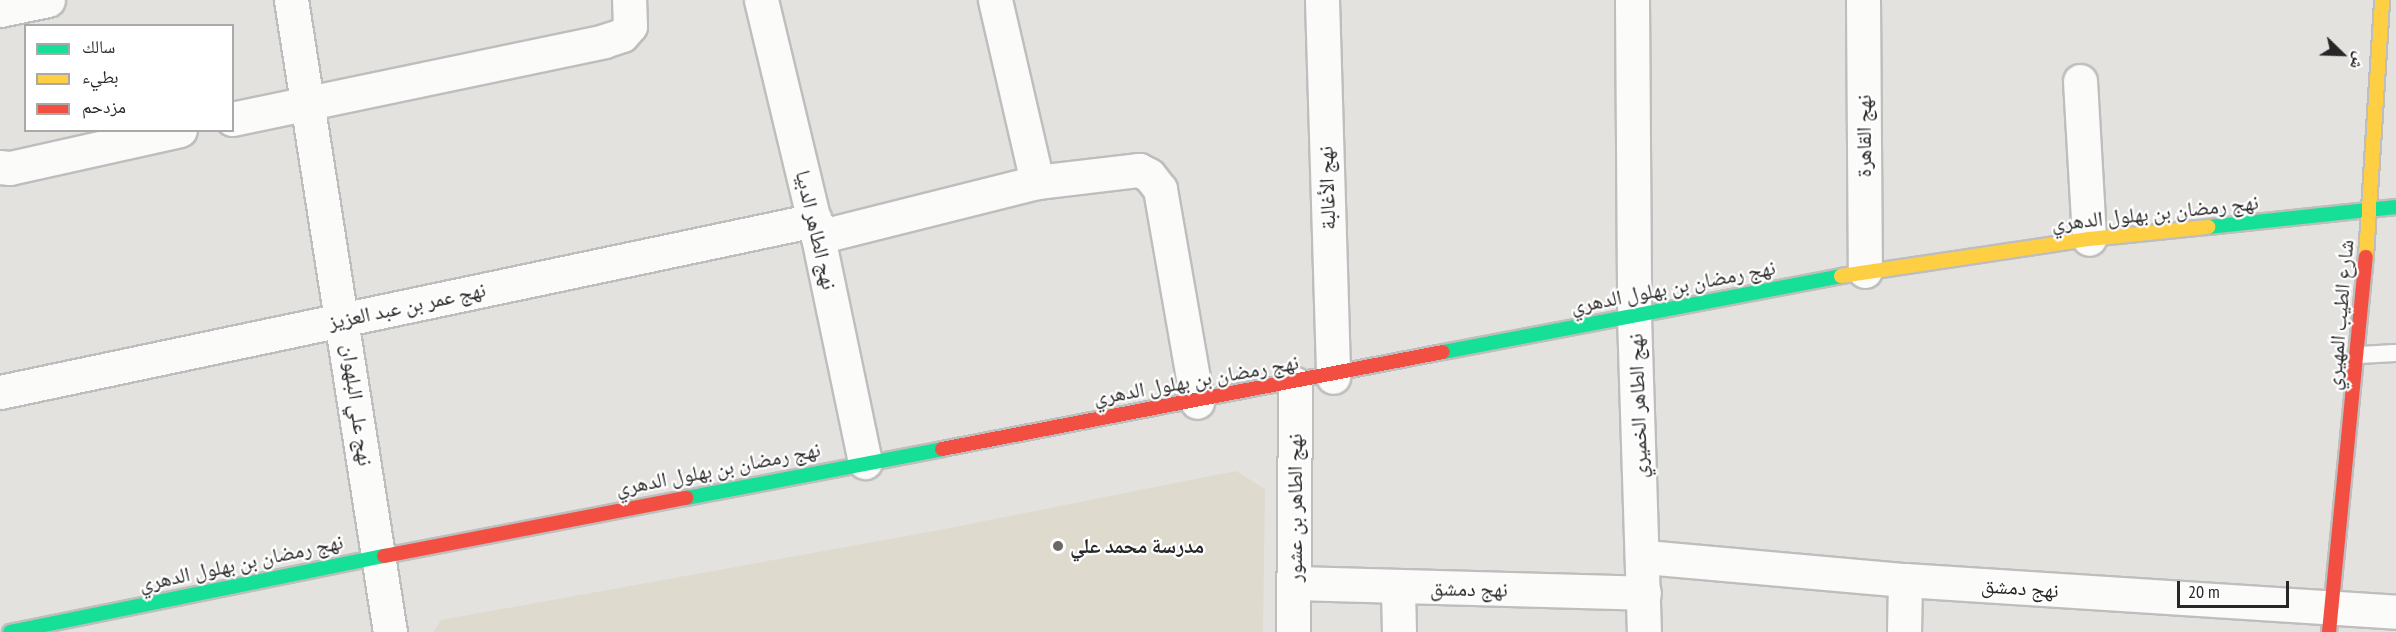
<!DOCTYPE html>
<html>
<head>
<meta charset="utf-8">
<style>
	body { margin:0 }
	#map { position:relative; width:2396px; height:632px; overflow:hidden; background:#e4e2de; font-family:"PT Sans Narrow","Noto Naskh Arabic",sans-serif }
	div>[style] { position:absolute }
	.education>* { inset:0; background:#dedacd }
	.roads { filter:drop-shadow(2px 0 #bfbebe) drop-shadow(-2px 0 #bfbebe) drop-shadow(0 2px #bfbebe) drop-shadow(0 -2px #bfbebe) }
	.lane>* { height:16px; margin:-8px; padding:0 8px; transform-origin:8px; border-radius:8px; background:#fbfbfa }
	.street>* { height:33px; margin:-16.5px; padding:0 16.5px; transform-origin:16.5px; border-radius:16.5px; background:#fbfbfa }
	.fast>* { height:14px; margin:-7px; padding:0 7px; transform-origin:7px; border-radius:7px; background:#16e098 }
	.slow>* { height:14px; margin:-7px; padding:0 7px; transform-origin:7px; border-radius:7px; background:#ffcf43 }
	.jam>* { height:14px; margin:-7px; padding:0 7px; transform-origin:7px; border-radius:7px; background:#f24e42 }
	.dots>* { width:16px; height:16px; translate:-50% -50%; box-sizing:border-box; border:3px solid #fff; border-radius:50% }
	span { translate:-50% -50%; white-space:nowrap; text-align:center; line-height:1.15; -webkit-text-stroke:4.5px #fff; paint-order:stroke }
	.street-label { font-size:21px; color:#272727 }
	.poi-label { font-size:21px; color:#272727; font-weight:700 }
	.left { translate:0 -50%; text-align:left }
	.legend { position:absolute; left:24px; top:24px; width:210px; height:108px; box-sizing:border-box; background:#fff; border:2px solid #a9a9a9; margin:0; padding:8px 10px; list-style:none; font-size:18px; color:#272727 }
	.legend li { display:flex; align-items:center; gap:12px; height:30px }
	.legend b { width:30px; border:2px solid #a9a9a9 }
	.north { position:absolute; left:2312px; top:24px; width:60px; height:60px; -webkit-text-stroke:4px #fff; paint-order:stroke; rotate:113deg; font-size:16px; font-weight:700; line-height:24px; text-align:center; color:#272727 }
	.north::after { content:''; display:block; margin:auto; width:21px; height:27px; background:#272727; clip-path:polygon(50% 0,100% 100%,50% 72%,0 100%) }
	.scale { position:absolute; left:2177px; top:581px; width:112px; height:27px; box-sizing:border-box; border:3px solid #272727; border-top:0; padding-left:8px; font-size:18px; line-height:21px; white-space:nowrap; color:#272727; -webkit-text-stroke:4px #fff; paint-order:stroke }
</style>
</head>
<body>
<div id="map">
	<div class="education">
		<i style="clip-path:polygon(1236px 471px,1265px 489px,1263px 632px,433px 632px,441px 620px,929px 532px)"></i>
	</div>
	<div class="roads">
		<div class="lane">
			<i style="left:2358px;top:355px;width:38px;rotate:-3deg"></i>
		</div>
		<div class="street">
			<i style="left:291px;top:0;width:640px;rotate:81.1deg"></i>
			<i style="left:761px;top:0;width:244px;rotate:76.5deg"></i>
			<i style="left:818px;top:237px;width:230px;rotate:78.2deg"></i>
			<i style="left:995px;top:0;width:187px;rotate:77deg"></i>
			<i style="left:1322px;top:0;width:377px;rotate:88.3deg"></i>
			<i style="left:1632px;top:0;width:316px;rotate:89.6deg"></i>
			<i style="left:1634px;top:316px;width:316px;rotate:88.2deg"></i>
			<i style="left:1863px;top:0;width:271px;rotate:89.6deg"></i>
			<i style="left:0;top:10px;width:49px;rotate:-11.8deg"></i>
			<i style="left:2080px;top:81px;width:158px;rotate:86.7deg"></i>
			<i style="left:232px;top:119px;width:380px;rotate:-11.8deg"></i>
			<i style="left:604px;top:41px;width:19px;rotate:-18deg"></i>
			<i style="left:622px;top:35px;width:12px;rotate:-48deg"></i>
			<i style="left:630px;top:26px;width:26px;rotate:-92deg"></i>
			<i style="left:0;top:167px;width:10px;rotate:6deg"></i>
			<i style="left:10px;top:168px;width:174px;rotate:-12.6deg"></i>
			<i style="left:818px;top:237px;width:226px;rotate:-14.1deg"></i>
			<i style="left:1037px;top:182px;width:103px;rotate:-6.7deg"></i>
			<i style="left:1139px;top:170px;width:11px;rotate:27deg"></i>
			<i style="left:1149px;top:175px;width:18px;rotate:52deg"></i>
			<i style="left:1160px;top:189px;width:216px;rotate:80.1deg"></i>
			<i style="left:0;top:392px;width:833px;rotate:-11.92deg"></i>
			<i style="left:1645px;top:557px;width:261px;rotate:5.1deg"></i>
			<i style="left:1905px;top:580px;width:492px;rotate:3.7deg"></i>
			<i style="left:1294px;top:583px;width:350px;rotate:1.6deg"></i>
			<i style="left:1398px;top:588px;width:44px;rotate:88.7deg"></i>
			<i style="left:1293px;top:632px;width:248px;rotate:-89.5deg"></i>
			<i style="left:1904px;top:632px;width:52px;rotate:-88.9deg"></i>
		</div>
		<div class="fast">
			<i style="left:2208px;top:227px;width:189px;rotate:-6.1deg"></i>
			<i style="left:1443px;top:352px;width:405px;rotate:-10.8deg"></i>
			<i style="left:686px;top:498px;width:261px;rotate:-10.8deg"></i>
			<i style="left:10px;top:632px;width:382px;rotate:-11.5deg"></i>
		</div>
		<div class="slow">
			<i style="left:2366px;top:257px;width:257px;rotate:-86.4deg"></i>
			<i style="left:1841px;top:276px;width:251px;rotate:-8.5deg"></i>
			<i style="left:2089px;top:239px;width:120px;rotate:-5.8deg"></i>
		</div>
		<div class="jam">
			<i style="left:942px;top:449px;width:510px;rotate:-10.96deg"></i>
			<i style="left:384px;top:556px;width:308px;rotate:-10.9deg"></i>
			<i style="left:2329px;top:632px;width:377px;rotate:-84.4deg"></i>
		</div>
	</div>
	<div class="dots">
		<i style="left:1058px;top:546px;background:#696867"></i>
	</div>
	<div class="street-label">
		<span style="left:1864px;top:136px;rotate:-90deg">نهج القاهرة</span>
		<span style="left:1327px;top:188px;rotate:-92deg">نهج الأغالبة</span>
		<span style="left:2155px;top:213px;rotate:-6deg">نهج رمضان بن بهلول الدهري</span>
		<span style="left:816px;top:230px;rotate:77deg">نهج الطاهر الدبيا</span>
		<span style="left:1673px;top:287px;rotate:-11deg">نهج رمضان بن بهلول الدهري</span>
		<span style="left:407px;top:306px;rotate:-12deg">نهج عمر بن عبد العزيز</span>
		<span style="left:2340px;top:315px;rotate:-85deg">شارع الطيب المهيري</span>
		<span style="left:1196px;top:380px;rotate:-10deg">نهج رمضان بن بهلول الدهري</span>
		<span style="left:357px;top:405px;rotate:82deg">نهج علي البلهوان</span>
		<span style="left:1638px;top:406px;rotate:-92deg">نهج الطاهر الخميري</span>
		<span style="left:718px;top:469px;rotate:-11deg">نهج رمضان بن بهلول الدهري</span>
		<span style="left:1295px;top:508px;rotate:-90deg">نهج الطاهر بن عشور</span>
		<span style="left:241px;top:563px;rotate:-12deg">نهج رمضان بن بهلول الدهري</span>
		<span style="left:2020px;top:588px;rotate:4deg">نهج دمشق</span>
		<span style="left:1469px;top:589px;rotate:1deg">نهج دمشق</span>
	</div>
	<div class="poi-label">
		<span class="left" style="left:1070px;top:546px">مدرسة محمد علي</span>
	</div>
	<ul class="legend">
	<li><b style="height:8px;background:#16e098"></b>سالك</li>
	<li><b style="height:8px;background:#ffcf43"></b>بطيء</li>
	<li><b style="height:8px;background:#f24e42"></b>مزدحم</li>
	</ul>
	<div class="north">ش</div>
	<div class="scale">20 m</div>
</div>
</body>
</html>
